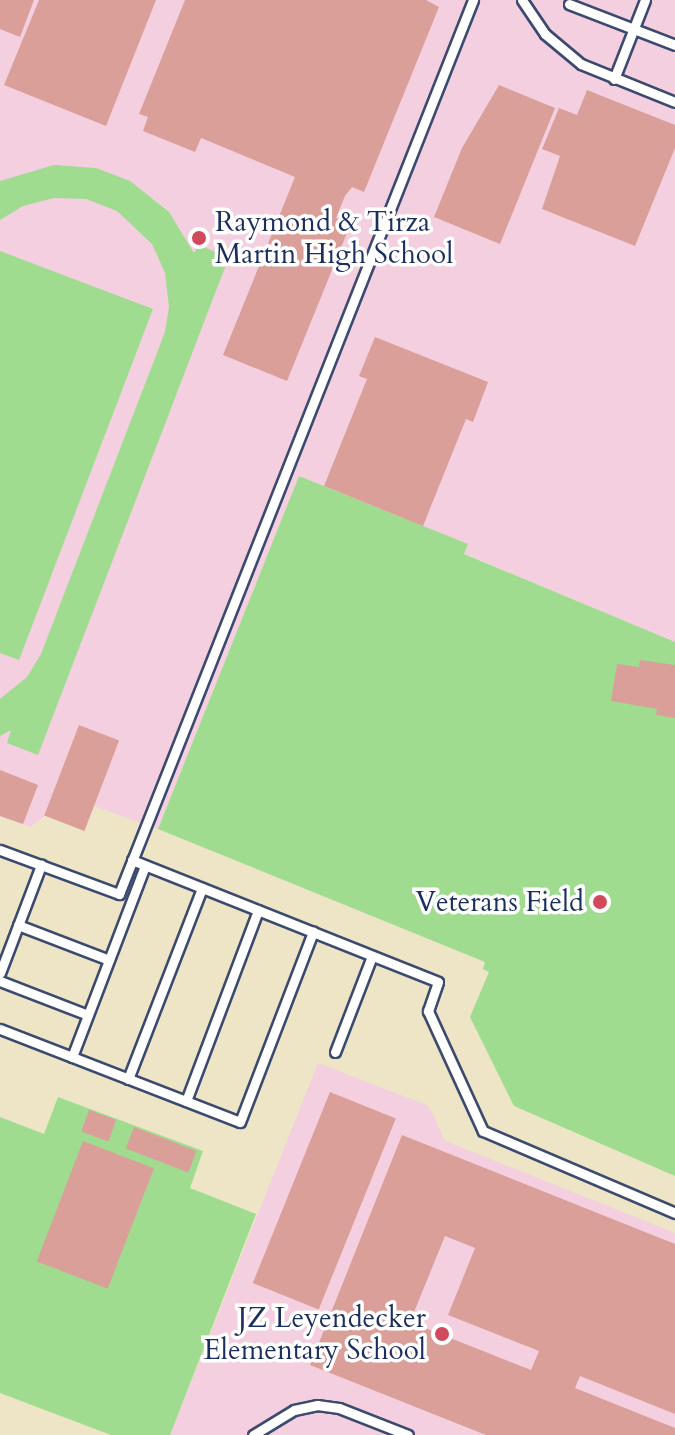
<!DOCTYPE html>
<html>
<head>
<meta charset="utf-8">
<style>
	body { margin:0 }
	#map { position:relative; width:675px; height:1435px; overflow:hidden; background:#eee4c6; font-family:Cardo,serif }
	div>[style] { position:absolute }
	.built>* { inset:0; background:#f3cfe0 }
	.green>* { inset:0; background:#9fdc90 }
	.building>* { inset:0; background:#db9f9a; transform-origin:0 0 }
	.roads { filter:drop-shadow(2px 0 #3b4a6e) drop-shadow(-2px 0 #3b4a6e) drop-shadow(0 2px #3b4a6e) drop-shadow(0 -2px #3b4a6e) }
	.service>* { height:9px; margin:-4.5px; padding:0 4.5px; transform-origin:4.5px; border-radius:4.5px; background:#fff }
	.dots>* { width:22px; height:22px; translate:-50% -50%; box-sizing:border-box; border:4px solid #fff; border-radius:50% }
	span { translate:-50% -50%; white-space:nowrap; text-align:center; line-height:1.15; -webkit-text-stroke:7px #fff; paint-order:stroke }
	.poi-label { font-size:28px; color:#1b2f5e }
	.left { translate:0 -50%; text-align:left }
	.right { translate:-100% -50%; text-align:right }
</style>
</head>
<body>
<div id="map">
	<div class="built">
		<i style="clip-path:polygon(0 0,675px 0,675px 642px,463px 553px,468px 545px,299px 476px,158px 829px,94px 806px,45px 816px,30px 827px,0 816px)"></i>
		<i style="clip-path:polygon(318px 1063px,429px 1106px,445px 1141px,675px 1233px,675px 1435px,170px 1435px)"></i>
	</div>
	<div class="green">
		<i style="clip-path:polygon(54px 165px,96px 168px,130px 181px,169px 212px,194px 253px,198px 245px,229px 257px,38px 755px,7px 743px,11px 730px,0 736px,0 699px,27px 677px,41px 654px,165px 332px,169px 307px,165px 273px,152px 244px,117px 211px,86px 199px,54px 198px,23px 206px,0 220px,0 181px)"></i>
		<i style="clip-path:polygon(0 251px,153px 309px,19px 660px,0 653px)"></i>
		<i style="clip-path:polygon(299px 476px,468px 544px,464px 554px,675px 642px,675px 1176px,514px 1106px,470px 1017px,489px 972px,483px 969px,485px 962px,158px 829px)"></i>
		<i style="clip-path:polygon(58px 1097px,203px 1151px,190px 1188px,256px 1214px,170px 1435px,111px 1435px,0 1393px,0 1117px,44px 1134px)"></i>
	</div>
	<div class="building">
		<i style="clip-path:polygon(0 0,34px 0,20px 37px,0 29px)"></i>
		<i style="clip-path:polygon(39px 0,156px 0,106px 126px,4px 85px)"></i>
		<i style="clip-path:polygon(185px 0,426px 0,439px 7px,364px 192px,352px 187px,345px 196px,336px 218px,351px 223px,287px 381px,223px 355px,295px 177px,201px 138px,195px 152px,143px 131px,148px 117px,139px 114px)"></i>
		<i style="clip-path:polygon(499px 85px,555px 108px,500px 244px,434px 217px,462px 148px)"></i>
		<i style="clip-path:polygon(587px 90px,675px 125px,675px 148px,635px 246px,542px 209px,560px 156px,542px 149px,559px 108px,577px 115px)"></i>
		<i style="clip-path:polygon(375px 337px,488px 382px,473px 422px,466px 419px,423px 526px,324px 486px,367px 379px,359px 376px)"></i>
		<i style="clip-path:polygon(640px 660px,675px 665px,675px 718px,656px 715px,657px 709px,611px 701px,617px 664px,639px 667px)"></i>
		<i style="left:79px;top:725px;width:43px;height:97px;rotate:21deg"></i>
		<i style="clip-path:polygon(0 770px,38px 785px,23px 824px,0 816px)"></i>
		<i style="left:330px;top:1092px;width:71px;height:206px;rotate:22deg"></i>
		<i style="left:89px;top:1110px;width:29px;height:23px;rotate:20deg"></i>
		<i style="left:134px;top:1127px;width:67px;height:23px;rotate:21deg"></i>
		<i style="clip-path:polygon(evenodd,402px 1135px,675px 1244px,675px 1414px,580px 1376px,575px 1388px,675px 1428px,675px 1435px,486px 1435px,310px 1365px,402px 1135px,445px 1236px,475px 1248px,448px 1315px,539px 1351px,531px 1370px,410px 1322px,445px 1236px)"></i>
		<i style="left:83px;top:1141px;width:76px;height:129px;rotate:21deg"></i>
	</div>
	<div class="roads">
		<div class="service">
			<i style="left:522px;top:0;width:41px;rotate:55.9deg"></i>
			<i style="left:545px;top:34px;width:47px;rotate:39.8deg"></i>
			<i style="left:581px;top:64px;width:101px;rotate:22deg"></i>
			<i style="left:569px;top:4px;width:114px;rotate:21.1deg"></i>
			<i style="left:614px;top:79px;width:85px;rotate:-68.6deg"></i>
			<i style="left:0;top:850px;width:127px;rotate:20.3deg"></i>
			<i style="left:119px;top:894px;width:962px;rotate:-68.4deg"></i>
			<i style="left:132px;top:860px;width:329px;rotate:21.7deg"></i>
			<i style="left:438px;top:982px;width:31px;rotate:109deg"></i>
			<i style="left:428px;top:1011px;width:132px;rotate:65.4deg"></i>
			<i style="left:483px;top:1131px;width:209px;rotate:23.1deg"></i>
			<i style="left:18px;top:925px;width:97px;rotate:21deg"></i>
			<i style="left:0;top:973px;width:116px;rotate:-69.2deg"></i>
			<i style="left:0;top:981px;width:94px;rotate:21.1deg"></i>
			<i style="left:0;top:1029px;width:257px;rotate:21.2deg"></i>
			<i style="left:240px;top:1122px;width:204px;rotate:-69deg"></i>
			<i style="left:335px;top:1052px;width:103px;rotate:-68.9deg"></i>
			<i style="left:72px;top:1057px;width:204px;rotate:-69.1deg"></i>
			<i style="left:128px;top:1079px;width:205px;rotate:-68.8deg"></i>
			<i style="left:186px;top:1101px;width:204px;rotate:-69.3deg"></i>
			<i style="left:253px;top:1435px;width:48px;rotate:-31.4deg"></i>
			<i style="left:294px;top:1410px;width:24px;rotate:-12deg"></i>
			<i style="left:317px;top:1405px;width:22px;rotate:8deg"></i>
			<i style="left:339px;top:1408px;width:74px;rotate:21.4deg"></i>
		</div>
	</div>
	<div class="dots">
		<i style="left:199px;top:238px;background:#d1495b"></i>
		<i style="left:600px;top:902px;background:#d1495b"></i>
		<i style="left:442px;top:1334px;background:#d1495b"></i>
	</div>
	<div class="poi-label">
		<span class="left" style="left:215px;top:238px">Raymond &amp; Tirza<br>Martin High School</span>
		<span class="right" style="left:584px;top:902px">Veterans Field</span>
		<span class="right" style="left:426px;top:1334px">JZ Leyendecker<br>Elementary School</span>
	</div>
</div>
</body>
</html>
